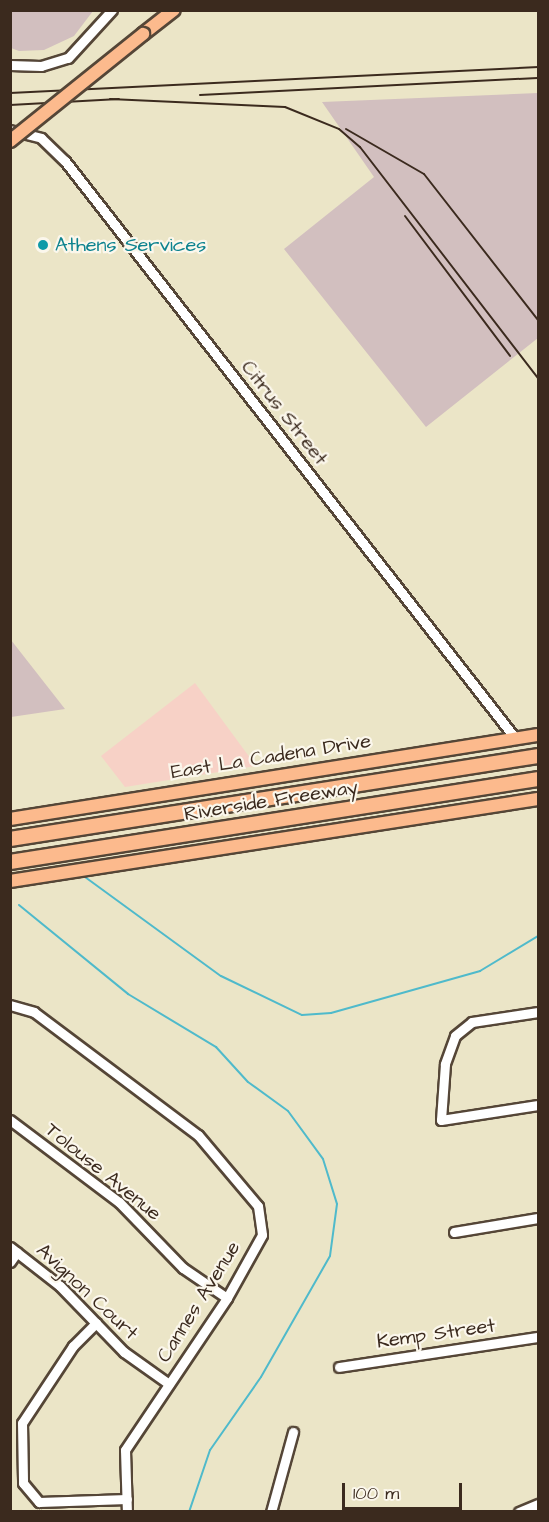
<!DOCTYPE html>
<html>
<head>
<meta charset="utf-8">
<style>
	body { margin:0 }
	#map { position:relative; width:549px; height:1522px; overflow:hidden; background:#ebe5c7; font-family:"Architects Daughter",sans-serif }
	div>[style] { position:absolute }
	.built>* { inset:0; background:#f7d1c6 }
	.industrial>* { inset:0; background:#d2bfbf }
	.stream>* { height:2px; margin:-1px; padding:0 1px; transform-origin:1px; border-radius:1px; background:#4fbacb }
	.roads { filter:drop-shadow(2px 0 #554637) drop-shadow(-2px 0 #554637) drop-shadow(0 2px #554637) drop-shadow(0 -2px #554637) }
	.minor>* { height:9px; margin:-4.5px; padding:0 4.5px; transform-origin:4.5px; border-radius:4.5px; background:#fff }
	.major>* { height:12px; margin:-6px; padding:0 6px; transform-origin:6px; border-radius:6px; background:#fcba8d }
	.highway>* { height:14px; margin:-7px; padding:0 7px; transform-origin:7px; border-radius:7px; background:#fcba8d }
	.rail>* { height:2px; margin:-1px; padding:0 1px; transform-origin:1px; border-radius:1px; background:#3b2a1e }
	.bridges { filter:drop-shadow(2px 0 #554637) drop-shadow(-2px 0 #554637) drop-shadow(0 2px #554637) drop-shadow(0 -2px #554637) }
	.major-bridge>* { height:12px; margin:-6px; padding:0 6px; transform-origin:6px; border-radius:6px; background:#fcba8d }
	.dots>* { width:16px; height:16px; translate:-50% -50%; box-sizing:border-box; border:3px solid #fbf7ec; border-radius:50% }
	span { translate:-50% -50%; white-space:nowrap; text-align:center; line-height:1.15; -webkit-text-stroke:4.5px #fbf7ec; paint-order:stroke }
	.culture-label { font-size:20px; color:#0d838f }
	.left { translate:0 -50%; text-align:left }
	.street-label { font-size:20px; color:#3b2a1e }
	.frame { position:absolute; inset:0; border:12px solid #3b2a1e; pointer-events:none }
	.scale { position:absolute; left:342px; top:1483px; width:120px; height:27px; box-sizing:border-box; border:3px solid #3b2a1e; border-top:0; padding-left:8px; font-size:18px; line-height:21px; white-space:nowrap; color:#3b2a1e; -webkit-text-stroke:4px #fbf7ec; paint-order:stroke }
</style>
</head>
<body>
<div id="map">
	<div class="built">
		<i style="clip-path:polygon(195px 683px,256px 766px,125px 787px,101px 756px)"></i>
	</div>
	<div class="industrial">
		<i style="clip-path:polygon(10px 11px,11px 10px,93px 11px,74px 36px,44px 50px,19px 51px,11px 48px)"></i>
		<i style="clip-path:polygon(538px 93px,538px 338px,426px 427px,284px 249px,374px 177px,322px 102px)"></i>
		<i style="clip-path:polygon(10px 640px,11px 640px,65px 709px,11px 717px)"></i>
	</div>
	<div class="stream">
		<i style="left:85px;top:877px;width:168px;rotate:36.1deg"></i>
		<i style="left:221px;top:976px;width:90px;rotate:25.7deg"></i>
		<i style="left:302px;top:1015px;width:29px;rotate:-4deg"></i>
		<i style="left:331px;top:1013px;width:155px;rotate:-15.7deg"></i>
		<i style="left:480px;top:971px;width:68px;rotate:-31.1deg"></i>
		<i style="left:19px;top:905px;width:141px;rotate:39.2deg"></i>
		<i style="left:128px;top:994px;width:103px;rotate:31.1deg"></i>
		<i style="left:216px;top:1047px;width:47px;rotate:47.6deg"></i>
		<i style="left:248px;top:1082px;width:49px;rotate:35.9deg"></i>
		<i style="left:288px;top:1111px;width:59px;rotate:53.9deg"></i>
		<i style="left:323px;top:1159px;width:47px;rotate:72.7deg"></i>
		<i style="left:337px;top:1204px;width:52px;rotate:97.7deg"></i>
		<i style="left:330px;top:1256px;width:139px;rotate:119.7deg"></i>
		<i style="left:261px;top:1377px;width:89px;rotate:124.9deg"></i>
		<i style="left:210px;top:1450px;width:65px;rotate:108.7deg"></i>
	</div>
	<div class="roads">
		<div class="minor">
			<i style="left:10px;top:65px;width:31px;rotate:2deg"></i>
			<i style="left:41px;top:66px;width:28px;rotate:-17deg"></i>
			<i style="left:68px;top:58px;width:65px;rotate:-47.5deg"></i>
			<i style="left:10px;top:130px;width:32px;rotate:14deg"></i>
			<i style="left:41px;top:138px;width:33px;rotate:44deg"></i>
			<i style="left:65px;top:161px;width:732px;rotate:52.05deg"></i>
			<i style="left:10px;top:1005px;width:25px;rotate:16deg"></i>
			<i style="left:34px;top:1012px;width:205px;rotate:36.9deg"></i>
			<i style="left:198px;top:1135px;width:93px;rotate:49.8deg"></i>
			<i style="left:258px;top:1206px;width:29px;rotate:82deg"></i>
			<i style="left:262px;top:1235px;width:72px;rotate:119.1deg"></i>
			<i style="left:227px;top:1298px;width:183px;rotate:123.9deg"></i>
			<i style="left:125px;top:1450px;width:62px;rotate:88.2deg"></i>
			<i style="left:538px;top:1012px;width:67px;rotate:171.4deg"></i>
			<i style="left:472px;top:1022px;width:22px;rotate:141deg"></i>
			<i style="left:455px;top:1036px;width:30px;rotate:110deg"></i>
			<i style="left:445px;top:1064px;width:56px;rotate:94.1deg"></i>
			<i style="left:441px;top:1120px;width:98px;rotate:-8.8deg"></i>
			<i style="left:10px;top:1120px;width:136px;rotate:37deg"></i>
			<i style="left:119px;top:1202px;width:92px;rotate:45.9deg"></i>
			<i style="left:183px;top:1268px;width:53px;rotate:34.3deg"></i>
			<i style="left:454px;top:1232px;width:85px;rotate:-9.5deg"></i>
			<i style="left:10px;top:1247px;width:63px;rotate:38deg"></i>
			<i style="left:60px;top:1286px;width:92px;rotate:45.9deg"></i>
			<i style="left:124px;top:1352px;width:55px;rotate:35.4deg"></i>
			<i style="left:10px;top:1262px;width:12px;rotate:-55deg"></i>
			<i style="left:96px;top:1323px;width:33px;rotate:135deg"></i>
			<i style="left:73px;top:1346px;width:92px;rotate:123.5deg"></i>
			<i style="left:22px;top:1423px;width:60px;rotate:89deg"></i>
			<i style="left:23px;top:1483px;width:25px;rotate:50deg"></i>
			<i style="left:39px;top:1502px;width:88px;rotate:-2deg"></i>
			<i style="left:339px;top:1367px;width:201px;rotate:-8.6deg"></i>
			<i style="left:271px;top:1512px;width:83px;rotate:-74.6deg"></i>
			<i style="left:519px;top:1512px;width:21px;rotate:-23deg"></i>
		</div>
		<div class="major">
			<i style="left:143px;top:34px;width:39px;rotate:-38deg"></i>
			<i style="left:10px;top:819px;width:535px;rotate:-9.04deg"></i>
			<i style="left:10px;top:881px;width:534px;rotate:-8.83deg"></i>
		</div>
		<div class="highway">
			<i style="left:10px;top:839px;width:534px;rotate:-8.93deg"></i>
			<i style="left:10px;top:862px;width:534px;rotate:-8.93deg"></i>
		</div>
	</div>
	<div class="rail">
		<i style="left:10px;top:93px;width:529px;rotate:-2.82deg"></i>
		<i style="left:200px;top:95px;width:338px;rotate:-2.9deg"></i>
		<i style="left:110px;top:99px;width:175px;rotate:2.6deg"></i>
		<i style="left:285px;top:107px;width:58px;rotate:22.2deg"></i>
		<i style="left:339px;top:129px;width:28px;rotate:41deg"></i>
		<i style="left:360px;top:147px;width:292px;rotate:52.4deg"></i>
		<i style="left:10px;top:105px;width:109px;rotate:-3.2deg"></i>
		<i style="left:346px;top:129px;width:90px;rotate:30deg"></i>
		<i style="left:424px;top:174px;width:185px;rotate:52deg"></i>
		<i style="left:405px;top:216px;width:175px;rotate:53.1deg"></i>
	</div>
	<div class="bridges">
		<div class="major-bridge">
			<i style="left:10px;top:141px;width:171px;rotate:-38.8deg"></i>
		</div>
	</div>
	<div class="dots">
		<i style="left:43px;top:245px;background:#0f9aa8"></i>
	</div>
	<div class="culture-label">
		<span class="left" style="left:55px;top:245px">Athens Services</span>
	</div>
	<div class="street-label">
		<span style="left:284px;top:413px;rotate:52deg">Citrus Street</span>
		<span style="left:271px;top:757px;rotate:-9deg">East La Cadena Drive</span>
		<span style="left:271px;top:801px;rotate:-9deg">Riverside Freeway</span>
		<span style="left:103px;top:1172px;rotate:39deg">Tolouse Avenue</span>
		<span style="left:87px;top:1292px;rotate:43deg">Avignon Court</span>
		<span style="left:199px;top:1302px;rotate:-58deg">Cannes Avenue</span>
		<span style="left:436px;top:1334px;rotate:-8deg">Kemp Street</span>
	</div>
	<div class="frame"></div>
	<div class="scale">100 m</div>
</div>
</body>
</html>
